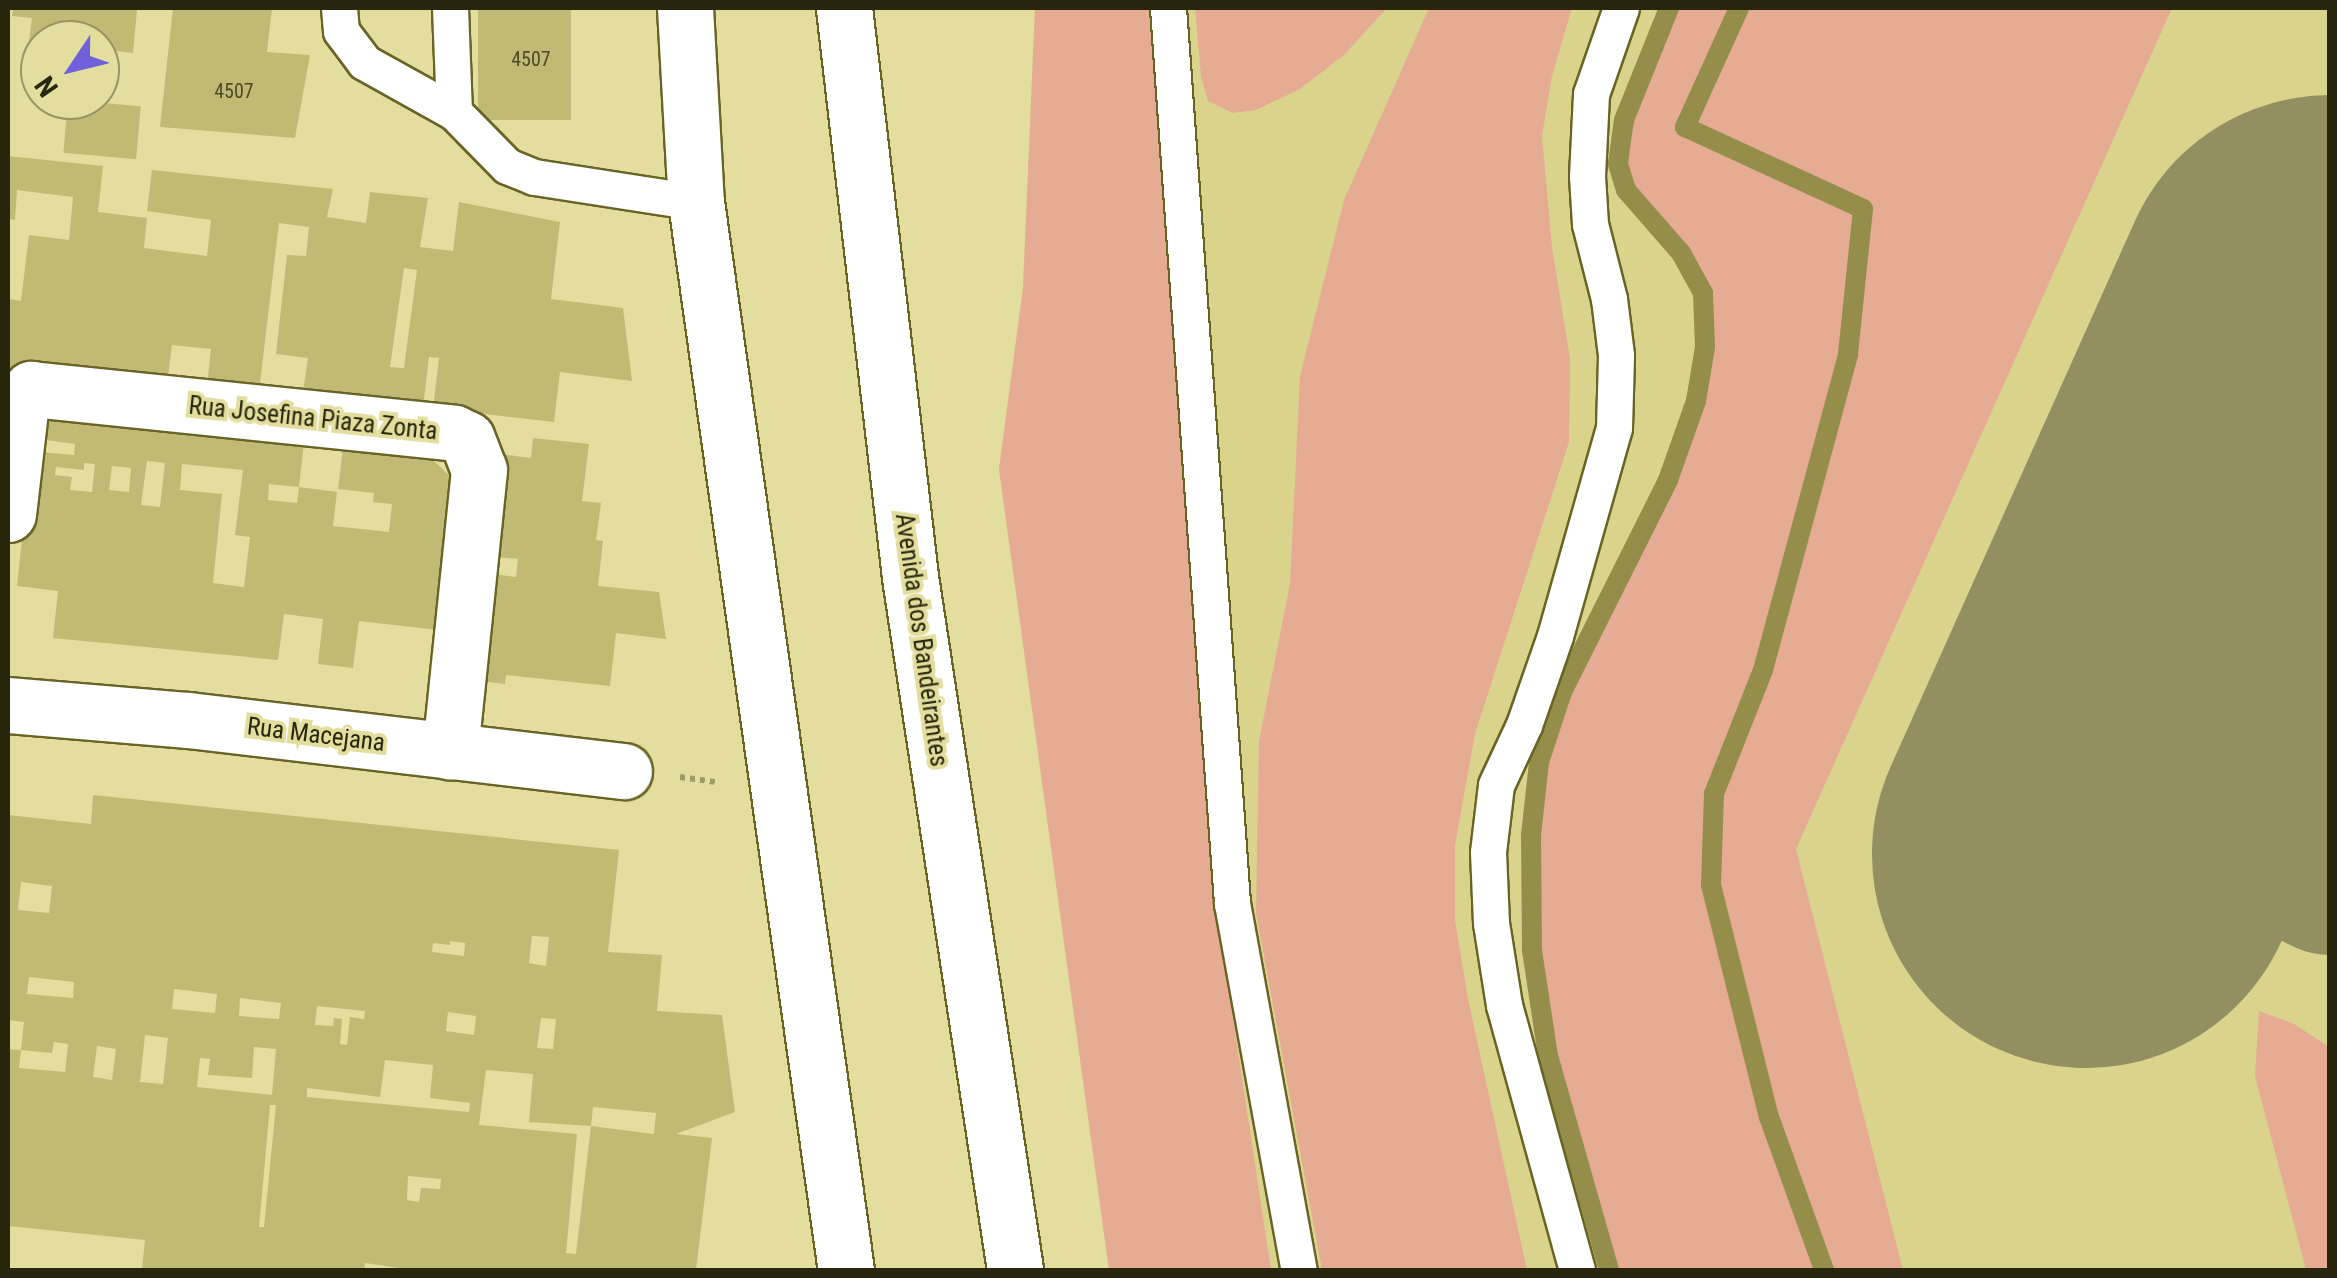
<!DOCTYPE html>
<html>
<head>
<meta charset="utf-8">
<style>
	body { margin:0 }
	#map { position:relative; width:2337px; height:1278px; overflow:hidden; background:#e3de9e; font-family:"Roboto Condensed",sans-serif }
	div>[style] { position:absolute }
	.built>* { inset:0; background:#d9d38c }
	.green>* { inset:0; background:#e6ac93 }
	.stream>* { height:20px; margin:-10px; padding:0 10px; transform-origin:10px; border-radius:10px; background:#948e4a }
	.taxiway>* { height:170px; margin:-85px; padding:0 85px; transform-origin:85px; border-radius:85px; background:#938f60 }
	.runway>* { height:428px; margin:-214px; padding:0 214px; transform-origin:214px; border-radius:214px; background:#938f60 }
	.building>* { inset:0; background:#c0ba75; transform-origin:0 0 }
	.path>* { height:6px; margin-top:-3px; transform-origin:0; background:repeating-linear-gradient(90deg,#9f9b69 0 5px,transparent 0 10px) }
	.roads { filter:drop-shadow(2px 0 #696426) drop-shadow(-2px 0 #696426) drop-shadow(0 2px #696426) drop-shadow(0 -2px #696426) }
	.service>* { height:35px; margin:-17.5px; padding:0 17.5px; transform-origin:17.5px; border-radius:17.5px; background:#fff }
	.minor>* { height:55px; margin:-27.5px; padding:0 27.5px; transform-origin:27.5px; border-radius:27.5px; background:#fff }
	.trunk>* { height:55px; margin:-27.5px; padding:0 27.5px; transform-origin:27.5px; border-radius:27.5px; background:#fff }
	span { translate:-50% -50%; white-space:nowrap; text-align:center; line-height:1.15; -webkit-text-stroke:8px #e3de9e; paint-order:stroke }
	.number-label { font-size:20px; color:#4e4b26 }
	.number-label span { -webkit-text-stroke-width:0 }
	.street-label { font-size:25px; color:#28260c }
	.frame { position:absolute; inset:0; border:10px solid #28260c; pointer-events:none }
	.north { position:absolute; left:20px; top:20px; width:100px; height:100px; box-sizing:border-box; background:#e3de9e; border:2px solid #989464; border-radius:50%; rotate:235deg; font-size:28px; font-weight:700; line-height:40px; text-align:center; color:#28260c }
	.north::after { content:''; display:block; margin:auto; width:35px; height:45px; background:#7061db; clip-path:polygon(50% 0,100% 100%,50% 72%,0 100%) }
</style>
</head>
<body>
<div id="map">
	<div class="built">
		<i style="clip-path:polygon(1035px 8px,2329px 8px,2329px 1270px,1109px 1270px,999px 469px,1023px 288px)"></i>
	</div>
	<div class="green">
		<i style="clip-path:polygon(1035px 8px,1150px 8px,1216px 906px,1271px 1270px,1109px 1270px,999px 469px,1023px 288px)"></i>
		<i style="clip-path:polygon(1195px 8px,1387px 8px,1344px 55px,1300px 89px,1256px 110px,1233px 113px,1208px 101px,1201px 76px)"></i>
		<i style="clip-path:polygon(1429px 8px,1572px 8px,1552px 76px,1542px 136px,1552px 247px,1570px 359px,1569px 442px,1475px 734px,1455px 845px,1455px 920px,1468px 999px,1527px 1270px,1322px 1270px,1256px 913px,1259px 741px,1290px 584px,1300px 376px,1344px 200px)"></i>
		<i style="clip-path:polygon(1674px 8px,2172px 8px,1796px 849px,1903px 1270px,1613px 1270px,1552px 1055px,1537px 950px,1537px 835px,1544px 763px,1566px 693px,1672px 482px,1701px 403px,1710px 347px,1708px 292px,1684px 250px,1630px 188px,1623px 163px,1628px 122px,1643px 75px)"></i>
		<i style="clip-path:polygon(2259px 1011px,2294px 1024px,2329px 1047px,2329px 1270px,2306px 1270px,2255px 1076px)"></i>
	</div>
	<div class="stream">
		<i style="left:1739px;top:8px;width:131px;rotate:114.4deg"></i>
		<i style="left:1685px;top:127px;width:196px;rotate:24.7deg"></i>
		<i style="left:1863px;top:209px;width:147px;rotate:95.9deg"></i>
		<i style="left:1848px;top:355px;width:326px;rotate:105.1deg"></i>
		<i style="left:1763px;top:670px;width:133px;rotate:111.6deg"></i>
		<i style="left:1714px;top:794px;width:91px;rotate:91.9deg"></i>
		<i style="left:1711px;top:885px;width:239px;rotate:76deg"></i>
		<i style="left:1769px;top:1117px;width:163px;rotate:70.2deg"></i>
		<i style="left:1609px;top:1270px;width:223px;rotate:-105.9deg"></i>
		<i style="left:1548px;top:1056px;width:107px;rotate:-98.6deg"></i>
		<i style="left:1532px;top:950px;width:115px;rotate:-90.5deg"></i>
		<i style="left:1531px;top:835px;width:73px;rotate:-83.7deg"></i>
		<i style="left:1539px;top:762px;width:74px;rotate:-71.8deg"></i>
		<i style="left:1562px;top:692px;width:237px;rotate:-63.4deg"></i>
		<i style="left:1668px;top:480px;width:84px;rotate:-70.5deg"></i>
		<i style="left:1696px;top:401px;width:55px;rotate:-80.5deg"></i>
		<i style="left:1705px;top:347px;width:54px;rotate:-92.1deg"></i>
		<i style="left:1703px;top:293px;width:46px;rotate:-118.8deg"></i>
		<i style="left:1681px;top:253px;width:84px;rotate:-131.1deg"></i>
		<i style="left:1626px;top:190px;width:28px;rotate:-107deg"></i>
		<i style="left:1618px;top:163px;width:43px;rotate:-82.1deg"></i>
		<i style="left:1624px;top:120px;width:121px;rotate:-68.1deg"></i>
	</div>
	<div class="taxiway">
		<i style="left:2301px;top:379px;width:149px;rotate:98.1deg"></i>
		<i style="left:2280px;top:527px;width:57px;rotate:88deg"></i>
		<i style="left:2282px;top:584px;width:79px;rotate:78.3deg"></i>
		<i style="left:2298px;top:661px;width:69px;rotate:62.3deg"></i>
		<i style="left:2121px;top:776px;width:174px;rotate:23deg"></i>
		<i style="left:2281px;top:844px;width:55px;rotate:28deg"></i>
	</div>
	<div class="runway">
		<i style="left:2086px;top:854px;width:597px;rotate:-65.88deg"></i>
	</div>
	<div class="building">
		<i style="clip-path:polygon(13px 8px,137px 10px,133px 53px,100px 49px,100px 40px,29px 41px,32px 18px,12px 16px)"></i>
		<i style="clip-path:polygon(173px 8px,272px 8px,267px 52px,310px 55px,295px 138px,160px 127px)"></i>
		<i style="left:478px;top:8px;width:93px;height:112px"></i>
		<i style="left:68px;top:100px;width:73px;height:53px;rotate:5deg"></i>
		<i style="clip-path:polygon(evenodd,8px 156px,103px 166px,98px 212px,147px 218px,144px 248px,183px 253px,207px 256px,211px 220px,147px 211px,152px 170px,333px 189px,327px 217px,366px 223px,370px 192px,428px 198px,420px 247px,453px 251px,459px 202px,560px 222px,551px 299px,623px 308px,632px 381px,560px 372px,554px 422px,433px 408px,439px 358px,429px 357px,422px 416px,301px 404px,308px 358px,276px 354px,287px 255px,306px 256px,309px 227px,279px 223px,258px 400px,206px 395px,211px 349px,172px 345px,166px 392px,8px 378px,9px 299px,21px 301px,29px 235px,69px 240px,73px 197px,17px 190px,15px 220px,8px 219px,8px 156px,404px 268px,417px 270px,404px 368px,390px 367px,404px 268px)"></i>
		<i style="clip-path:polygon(evenodd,48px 418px,304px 443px,299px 487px,269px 484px,268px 500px,297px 503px,299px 487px,337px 492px,333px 526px,389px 532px,392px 504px,373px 502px,374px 493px,338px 489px,343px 448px,434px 461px,452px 478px,438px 630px,359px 621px,353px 668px,318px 664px,323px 619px,284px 614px,278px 660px,53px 638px,58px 591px,17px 586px,30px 463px,39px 452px,74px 455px,75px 444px,46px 440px,48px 418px,147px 461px,165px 463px,160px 507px,141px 505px,147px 461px,48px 418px,84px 463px,95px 464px,92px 492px,70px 490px,72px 477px,55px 475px,56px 467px,84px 470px,84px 463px,48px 418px,182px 464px,243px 470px,235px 535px,250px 537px,244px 587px,213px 583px,222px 494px,180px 490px,182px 464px,48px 418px,112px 466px,131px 468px,129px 492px,109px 490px,112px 466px)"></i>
		<i style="clip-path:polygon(533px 438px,589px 444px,582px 501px,601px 503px,596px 540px,603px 541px,598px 586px,659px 592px,666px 639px,616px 633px,610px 686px,506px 675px,505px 684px,472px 680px,485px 573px,516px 577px,518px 559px,487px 556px,501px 454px,531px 458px)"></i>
		<i style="clip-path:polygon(evenodd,93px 795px,619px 850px,608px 952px,662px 955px,657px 1011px,722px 1015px,735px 1112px,676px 1134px,712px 1138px,696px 1270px,413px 1270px,365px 1263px,364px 1270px,160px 1270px,142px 1269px,145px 1240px,8px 1226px,8px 1049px,21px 1050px,19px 1068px,65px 1072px,68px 1044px,54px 1042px,52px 1053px,21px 1050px,24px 1022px,8px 1020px,8px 815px,91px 824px,93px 795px,21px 882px,52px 886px,49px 913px,18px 910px,21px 882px,93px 795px,532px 936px,549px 937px,546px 966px,529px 963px,532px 936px,93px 795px,450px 941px,465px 943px,464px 956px,432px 952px,433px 943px,450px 945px,450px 941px,93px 795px,29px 977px,74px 982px,73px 998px,27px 994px,29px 977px,93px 795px,174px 989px,217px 994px,215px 1013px,172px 1009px,174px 989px,93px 795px,240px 998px,281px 1003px,279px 1019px,239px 1016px,240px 998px,93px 795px,317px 1006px,365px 1011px,364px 1019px,350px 1017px,347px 1045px,340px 1044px,342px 1019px,334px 1018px,333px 1026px,315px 1025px,317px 1006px,93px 795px,448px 1012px,476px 1016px,474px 1035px,446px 1031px,448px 1012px,93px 795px,541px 1018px,556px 1019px,553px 1049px,537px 1048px,541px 1018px,93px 795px,145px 1035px,168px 1038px,163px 1084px,140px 1082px,145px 1035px,93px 795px,97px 1046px,116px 1049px,112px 1080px,93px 1077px,97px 1046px,93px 795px,254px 1047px,276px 1049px,272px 1095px,197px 1087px,200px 1058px,210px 1059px,208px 1075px,252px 1078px,254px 1047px,93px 795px,385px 1060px,433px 1065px,430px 1098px,470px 1103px,469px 1112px,307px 1097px,307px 1088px,380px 1097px,385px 1060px,93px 795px,486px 1070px,533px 1074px,529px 1122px,591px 1126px,593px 1107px,656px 1113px,654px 1134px,591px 1126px,576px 1254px,566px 1253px,577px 1134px,479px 1125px,486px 1070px,93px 795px,270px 1105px,276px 1105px,264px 1227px,259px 1227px,270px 1105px,93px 795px,408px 1176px,441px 1179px,440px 1189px,421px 1188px,419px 1202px,407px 1200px,408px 1176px)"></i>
	</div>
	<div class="path">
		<i style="left:680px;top:777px;width:37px;rotate:8deg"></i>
	</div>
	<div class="roads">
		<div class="service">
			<i style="left:339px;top:8px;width:23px;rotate:85deg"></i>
			<i style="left:341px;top:31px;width:39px;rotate:53deg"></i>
			<i style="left:364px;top:62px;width:103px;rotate:29.1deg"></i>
			<i style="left:454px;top:112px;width:76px;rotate:45.5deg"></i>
			<i style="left:507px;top:166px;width:29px;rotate:22deg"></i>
			<i style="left:534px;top:177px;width:164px;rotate:8.8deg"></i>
			<i style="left:450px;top:8px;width:104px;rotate:87.8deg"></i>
			<i style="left:1168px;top:8px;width:897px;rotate:85.91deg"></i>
			<i style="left:1232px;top:903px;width:373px;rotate:79.7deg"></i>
			<i style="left:1577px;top:1270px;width:275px;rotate:-105.4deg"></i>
			<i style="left:1504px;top:1005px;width:83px;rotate:-99deg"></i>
			<i style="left:1491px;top:923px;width:71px;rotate:-92.4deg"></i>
			<i style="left:1488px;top:852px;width:67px;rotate:-83.2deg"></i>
			<i style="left:1496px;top:785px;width:66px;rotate:-65deg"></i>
			<i style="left:1524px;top:725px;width:94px;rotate:-70.8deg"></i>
			<i style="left:1555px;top:636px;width:216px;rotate:-74.2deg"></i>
			<i style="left:1614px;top:428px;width:73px;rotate:-88.4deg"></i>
			<i style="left:1616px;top:355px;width:56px;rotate:-97.1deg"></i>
			<i style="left:1609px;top:299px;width:77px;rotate:-104.2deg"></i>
			<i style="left:1590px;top:224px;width:48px;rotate:-93.6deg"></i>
			<i style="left:1587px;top:176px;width:82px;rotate:-87.2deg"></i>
			<i style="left:1591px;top:94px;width:91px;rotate:-70.8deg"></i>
		</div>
		<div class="minor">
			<i style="left:8px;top:514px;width:114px;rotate:-83.4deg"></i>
			<i style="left:21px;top:401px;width:16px;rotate:-50deg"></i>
			<i style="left:31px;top:389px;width:425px;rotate:5.9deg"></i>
			<i style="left:454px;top:433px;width:14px;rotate:25deg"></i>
			<i style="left:467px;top:439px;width:33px;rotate:69deg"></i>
			<i style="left:479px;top:470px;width:283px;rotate:95.9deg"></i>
			<i style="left:8px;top:705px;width:181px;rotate:4.8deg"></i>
			<i style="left:188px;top:720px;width:439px;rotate:6.7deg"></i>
		</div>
		<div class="trunk">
			<i style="left:685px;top:8px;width:194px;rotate:86.8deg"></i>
			<i style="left:696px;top:202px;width:1078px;rotate:82.01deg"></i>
			<i style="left:844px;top:8px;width:573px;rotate:83.38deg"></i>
			<i style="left:910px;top:577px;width:701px;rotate:81.38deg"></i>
		</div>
	</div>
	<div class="number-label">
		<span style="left:531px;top:59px">4507</span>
		<span style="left:234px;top:91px">4507</span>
	</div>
	<div class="street-label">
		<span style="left:313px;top:419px;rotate:6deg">Rua Josefina Piaza Zonta</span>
		<span style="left:921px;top:640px;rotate:82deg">Avenida dos Bandeirantes</span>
		<span style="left:316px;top:735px;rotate:7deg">Rua Macejana</span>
	</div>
	<div class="frame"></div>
	<div class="north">N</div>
</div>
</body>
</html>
